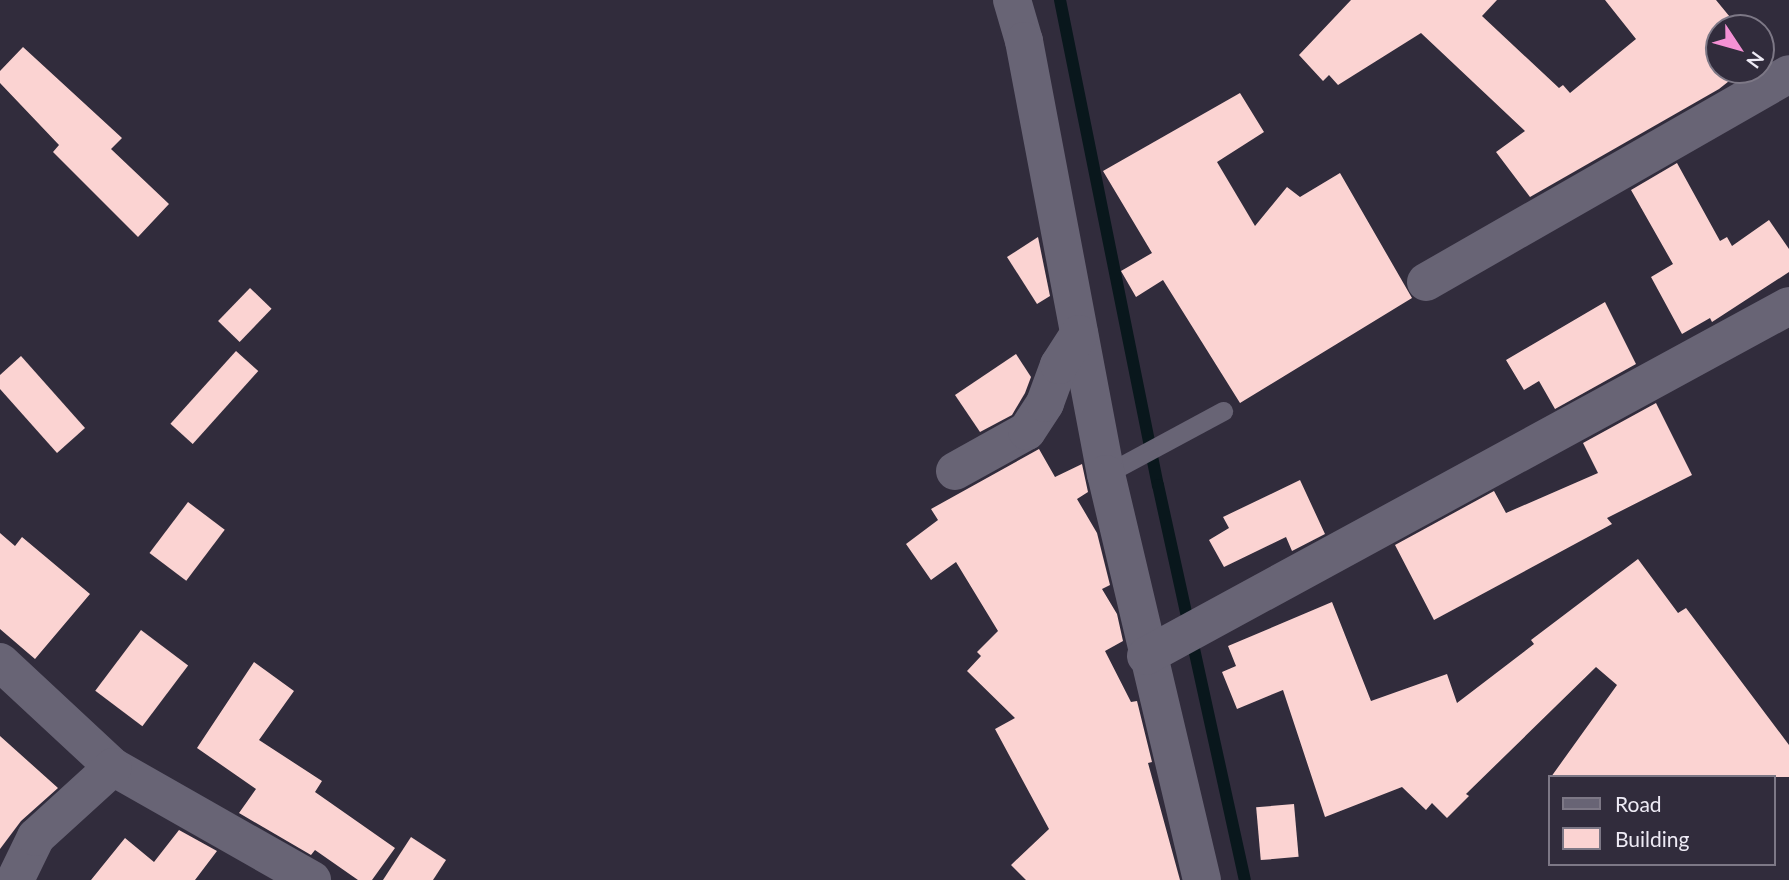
<!DOCTYPE html>
<html>
<head>
<meta charset="utf-8">
<style>
	body { margin:0 }
	#map { position:relative; width:1789px; height:880px; overflow:hidden; background:#312c3c; font-family:Lato,sans-serif }
	div>[style] { position:absolute }
	.stream>* { height:12px; margin:-6px; padding:0 6px; transform-origin:6px; border-radius:6px; background:#09171c }
	.building>* { inset:0; background:#fbd3d2; transform-origin:0 0 }
	.lane>* { height:19px; margin:-9.5px; padding:0 9.5px; transform-origin:9.5px; border-radius:9.5px; background:#686475 }
	.street>* { height:38px; margin:-19px; padding:0 19px; transform-origin:19px; border-radius:19px; background:#686475 }
	span { translate:-50% -50%; white-space:nowrap; text-align:center; line-height:1.15; -webkit-text-stroke:7px #312c3c; paint-order:stroke }
	.legend { position:absolute; left:1548px; top:775px; width:228px; height:91px; box-sizing:border-box; background:#312c3c; border:2px solid #7d7886; margin:0; padding:9px 12px; list-style:none; font-size:21px; color:#eeebf5 }
	.legend li { display:flex; align-items:center; gap:14px; height:35px }
	.legend b { width:35px; border:2px solid #7d7886 }
	.north { position:absolute; left:1705px; top:14px; width:70px; height:70px; box-sizing:border-box; background:#312c3c; border:2px solid #7d7886; border-radius:50%; rotate:126deg; font-size:19px; font-weight:700; line-height:28px; text-align:center; color:#eeebf5 }
	.north::after { content:''; display:block; margin:auto; width:24px; height:32px; background:#f491d4; clip-path:polygon(50% 0,100% 100%,50% 72%,0 100%) }
</style>
</head>
<body>
<div id="map">
	<div class="stream">
		<i style="left:1060px;top:0;width:495px;rotate:78.6deg"></i>
		<i style="left:1158px;top:485px;width:404px;rotate:77.6deg"></i>
	</div>
	<div class="building">
		<i style="clip-path:polygon(1351px 0,1497px 0,1482px 16px,1559px 88px,1563px 85px,1570px 93px,1636px 39px,1605px 0,1716px 0,1739px 28px,1719px 28px,1719px 70px,1743px 70px,1719px 89px,1530px 197px,1496px 152px,1525px 131px,1421px 33px,1338px 85px,1329px 75px,1323px 81px,1299px 55px)"></i>
		<i style="clip-path:polygon(23px 47px,122px 138px,111px 149px,169px 204px,138px 237px,53px 152px,59px 145px,0 83px,0 71px)"></i>
		<i style="clip-path:polygon(1240px 93px,1264px 132px,1217px 162px,1255px 226px,1287px 187px,1300px 197px,1340px 173px,1412px 298px,1240px 403px,1163px 280px,1136px 297px,1121px 271px,1152px 253px,1103px 171px)"></i>
		<i style="clip-path:polygon(1677px 163px,1720px 241px,1727px 237px,1732px 246px,1769px 220px,1789px 249px,1789px 272px,1712px 322px,1710px 318px,1682px 334px,1651px 277px,1673px 264px,1631px 190px)"></i>
		<i style="clip-path:polygon(1038px 237px,1050px 296px,1037px 304px,1007px 257px)"></i>
		<i style="left:250px;top:288px;width:30px;height:46px;rotate:44deg"></i>
		<i style="clip-path:polygon(1605px 302px,1636px 364px,1555px 409px,1539px 381px,1524px 390px,1506px 360px)"></i>
		<i style="left:236px;top:351px;width:30px;height:98px;rotate:42deg"></i>
		<i style="clip-path:polygon(1016px 354px,1031px 377px,1025px 393px,1012px 415px,980px 432px,955px 395px)"></i>
		<i style="clip-path:polygon(21px 356px,85px 428px,57px 453px,0 389px,0 375px)"></i>
		<i style="clip-path:polygon(1656px 403px,1692px 475px,1607px 518px,1612px 524px,1434px 620px,1395px 545px,1494px 491px,1506px 513px,1598px 473px,1583px 443px)"></i>
		<i style="clip-path:polygon(1039px 449px,1055px 477px,1082px 464px,1088px 492px,1077px 499px,1097px 533px,1110px 585px,1102px 589px,1117px 614px,1123px 641px,1105px 651px,1131px 702px,1137px 701px,1152px 762px,1148px 763px,1180px 880px,1026px 880px,1011px 865px,1049px 829px,995px 729px,1015px 718px,967px 671px,981px 656px,977px 652px,998px 631px,956px 562px,931px 580px,906px 544px,938px 520px,931px 509px)"></i>
		<i style="clip-path:polygon(1300px 480px,1325px 534px,1292px 551px,1286px 537px,1224px 567px,1209px 540px,1229px 528px,1223px 517px)"></i>
		<i style="left:188px;top:502px;width:46px;height:64px;rotate:37deg"></i>
		<i style="clip-path:polygon(0 533px,15px 546px,22px 537px,90px 594px,35px 659px,0 629px)"></i>
		<i style="clip-path:polygon(1638px 559px,1678px 613px,1686px 608px,1789px 745px,1789px 777px,1551px 777px,1617px 685px,1596px 667px,1466px 794px,1469px 796px,1447px 818px,1432px 803px,1426px 810px,1402px 787px,1325px 817px,1283px 690px,1237px 709px,1222px 672px,1236px 666px,1228px 646px,1332px 602px,1371px 701px,1447px 674px,1457px 703px,1534px 644px,1531px 640px)"></i>
		<i style="left:141px;top:630px;width:59px;height:76px;rotate:37deg"></i>
		<i style="clip-path:polygon(254px 662px,294px 691px,259px 740px,322px 781px,315px 792px,395px 848px,372px 880px,358px 880px,315px 850px,311px 855px,239px 813px,256px 789px,197px 748px)"></i>
		<i style="clip-path:polygon(0 736px,58px 788px,21px 821px,0 849px)"></i>
		<i style="left:1294px;top:804px;width:53px;height:38px;rotate:85deg"></i>
		<i style="clip-path:polygon(179px 830px,217px 851px,195px 880px,91px 880px,125px 838px,154px 862px)"></i>
		<i style="clip-path:polygon(411px 837px,446px 860px,433px 880px,383px 880px)"></i>
	</div>
	<div class="lane">
		<i style="left:1106px;top:474px;width:133px;rotate:-28.3deg"></i>
	</div>
	<div class="street">
		<i style="left:1012px;top:0;width:43px;rotate:73.7deg"></i>
		<i style="left:1024px;top:41px;width:441px;rotate:79.3deg"></i>
		<i style="left:1106px;top:474px;width:417px;rotate:76.7deg"></i>
		<i style="left:1426px;top:282px;width:418px;rotate:-29.8deg"></i>
		<i style="left:955px;top:471px;width:82px;rotate:-29.1deg"></i>
		<i style="left:1027px;top:431px;width:33px;rotate:-57deg"></i>
		<i style="left:1045px;top:403px;width:40px;rotate:-69.8deg"></i>
		<i style="left:1059px;top:365px;width:37px;rotate:-57deg"></i>
		<i style="left:1146px;top:656px;width:732px;rotate:-28.56deg"></i>
		<i style="left:0;top:662px;width:154px;rotate:42.9deg"></i>
		<i style="left:113px;top:767px;width:229px;rotate:29.6deg"></i>
		<i style="left:15px;top:880px;width:48px;rotate:-64deg"></i>
		<i style="left:36px;top:837px;width:104px;rotate:-42.3deg"></i>
	</div>
	<ul class="legend">
	<li><b style="height:9px;background:#686475"></b>Road</li>
	<li><b style="height:19px;background:#fbd3d2"></b>Building</li>
	</ul>
	<div class="north">N</div>
</div>
</body>
</html>
